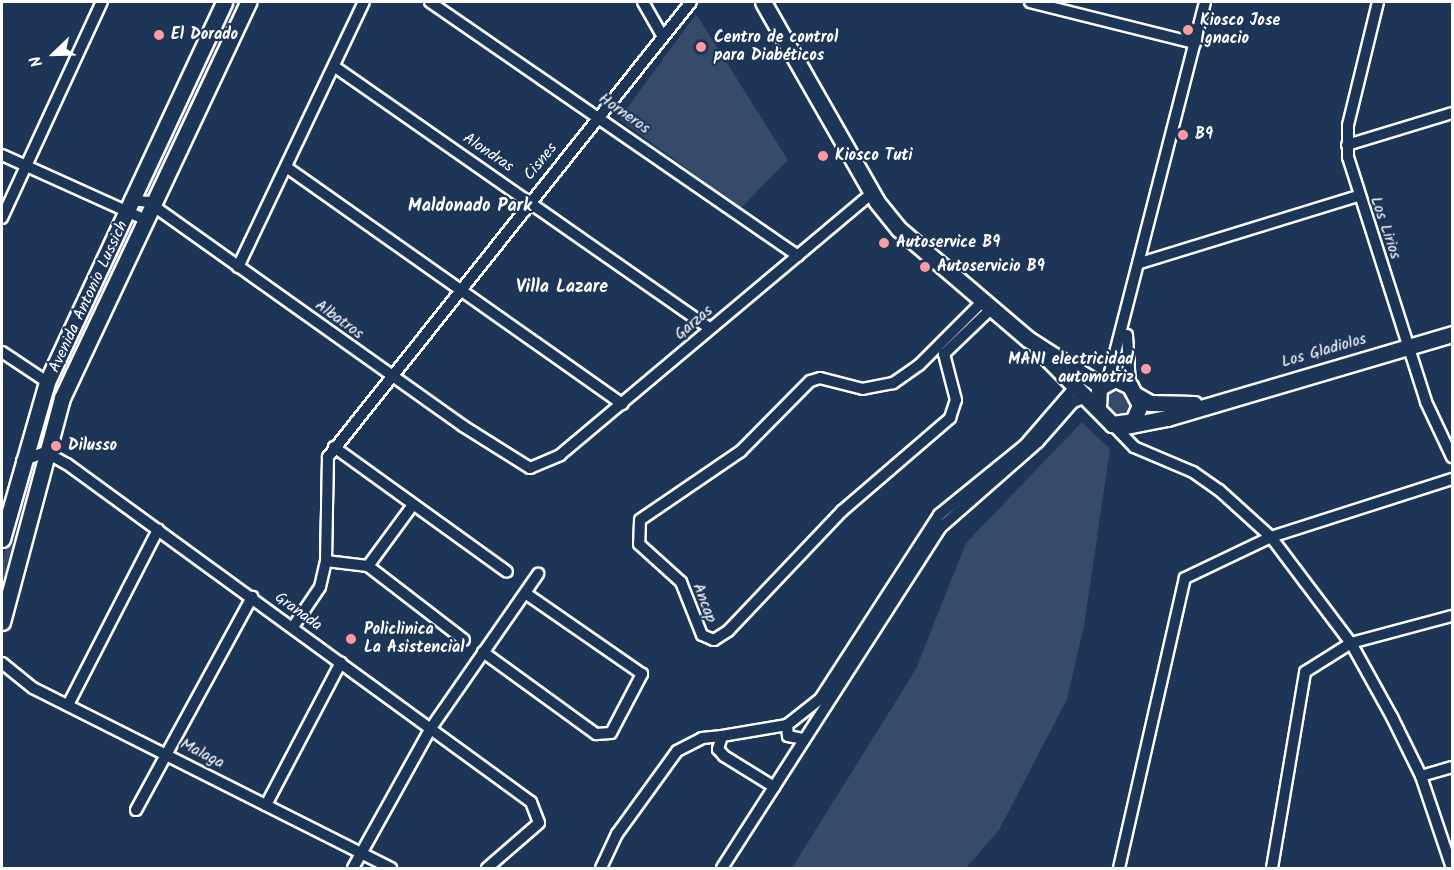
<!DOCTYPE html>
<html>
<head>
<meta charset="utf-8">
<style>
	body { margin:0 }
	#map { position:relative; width:1454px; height:870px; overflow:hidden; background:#1d3557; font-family:Kalam,sans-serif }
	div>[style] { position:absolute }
	.green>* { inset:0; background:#364b69 }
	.roads { filter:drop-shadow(2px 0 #fff) drop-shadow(-2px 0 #fff) drop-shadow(0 2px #fff) drop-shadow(0 -2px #fff) }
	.street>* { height:10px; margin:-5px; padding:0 5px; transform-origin:5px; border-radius:5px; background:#1d3557 }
	.secondary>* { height:15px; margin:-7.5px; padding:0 7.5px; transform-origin:7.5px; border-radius:7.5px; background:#1d3557 }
	.dots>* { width:16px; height:16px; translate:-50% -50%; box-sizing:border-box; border:3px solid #1d3557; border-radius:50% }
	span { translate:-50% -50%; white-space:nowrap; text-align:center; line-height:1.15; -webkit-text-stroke:4.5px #1d3557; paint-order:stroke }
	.poi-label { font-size:16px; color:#fff; font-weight:700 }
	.left { translate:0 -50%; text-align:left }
	.right { translate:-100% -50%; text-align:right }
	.street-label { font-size:16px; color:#fff }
	.neighbourhood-label { font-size:18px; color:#fff; font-weight:700 }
	.frame { position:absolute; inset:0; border:3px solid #fff; pointer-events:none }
	.north { position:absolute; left:24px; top:24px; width:60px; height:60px; -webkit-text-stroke:4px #1d3557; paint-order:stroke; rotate:247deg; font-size:16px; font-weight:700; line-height:24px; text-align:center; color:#fff }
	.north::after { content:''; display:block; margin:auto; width:21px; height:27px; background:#fff; clip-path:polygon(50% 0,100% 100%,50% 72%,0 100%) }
</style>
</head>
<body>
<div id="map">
	<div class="green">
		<i style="clip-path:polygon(229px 2px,241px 2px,152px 199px,139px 195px)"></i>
		<i style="clip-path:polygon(696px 14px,788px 160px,741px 208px,619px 119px)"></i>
		<i style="clip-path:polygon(128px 219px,139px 223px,75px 353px,43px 443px,31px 451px,54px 383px)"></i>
		<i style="clip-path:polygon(1114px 385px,1134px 404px,1133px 414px,1115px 420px,1104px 406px,1105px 388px)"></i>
		<i style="clip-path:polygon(1082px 422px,1110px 449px,1084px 626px,1067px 699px,999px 830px,966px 868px,792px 868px,916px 669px,966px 543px)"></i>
		<i style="clip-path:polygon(39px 458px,2px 600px,2px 563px,27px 465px)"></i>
	</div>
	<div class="roads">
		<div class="street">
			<i style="left:430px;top:2px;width:447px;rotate:34.6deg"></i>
			<i style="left:643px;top:2px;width:40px;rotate:60.3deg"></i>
			<i style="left:1030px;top:2px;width:170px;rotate:14deg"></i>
			<i style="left:1378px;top:2px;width:127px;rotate:103.7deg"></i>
			<i style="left:1348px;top:125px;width:32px;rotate:90deg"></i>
			<i style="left:1348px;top:157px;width:257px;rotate:72.3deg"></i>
			<i style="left:1426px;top:402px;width:61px;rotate:64.7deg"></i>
			<i style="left:335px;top:67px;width:457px;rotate:34.9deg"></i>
			<i style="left:1347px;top:145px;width:110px;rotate:-16.9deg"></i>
			<i style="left:2px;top:155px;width:158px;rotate:24.3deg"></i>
			<i style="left:289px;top:169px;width:408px;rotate:35.2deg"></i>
			<i style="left:130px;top:200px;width:18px;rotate:6deg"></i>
			<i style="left:148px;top:202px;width:387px;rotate:35.4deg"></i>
			<i style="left:463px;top:426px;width:79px;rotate:32.1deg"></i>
			<i style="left:530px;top:468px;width:33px;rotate:-23deg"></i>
			<i style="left:560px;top:455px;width:407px;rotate:-40deg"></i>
			<i style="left:2px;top:218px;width:238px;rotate:-65.2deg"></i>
			<i style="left:1140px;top:263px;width:228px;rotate:-17.1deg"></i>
			<i style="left:238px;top:267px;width:293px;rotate:-64.6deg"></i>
			<i style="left:982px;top:302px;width:89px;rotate:135deg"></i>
			<i style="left:919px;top:365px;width:32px;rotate:145deg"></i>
			<i style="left:893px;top:383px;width:31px;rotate:169deg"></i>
			<i style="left:863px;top:389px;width:44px;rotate:-165.7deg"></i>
			<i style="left:820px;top:378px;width:10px;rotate:163deg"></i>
			<i style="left:810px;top:381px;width:98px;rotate:134.6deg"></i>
			<i style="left:741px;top:451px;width:122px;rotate:145.7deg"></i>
			<i style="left:640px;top:520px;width:24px;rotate:92deg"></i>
			<i style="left:639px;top:544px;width:57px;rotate:42.1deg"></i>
			<i style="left:681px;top:582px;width:57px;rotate:68.4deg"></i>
			<i style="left:702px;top:635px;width:13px;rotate:23deg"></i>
			<i style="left:714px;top:640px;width:17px;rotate:-33deg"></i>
			<i style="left:728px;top:631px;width:166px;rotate:-46.5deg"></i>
			<i style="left:842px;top:511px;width:143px;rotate:-40.7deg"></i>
			<i style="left:950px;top:418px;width:19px;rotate:-72deg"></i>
			<i style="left:956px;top:400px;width:48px;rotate:-104.6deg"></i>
			<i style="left:944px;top:354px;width:65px;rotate:-43.8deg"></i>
			<i style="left:1127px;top:335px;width:51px;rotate:86.6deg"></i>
			<i style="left:2px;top:352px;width:54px;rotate:33.7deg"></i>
			<i style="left:1108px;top:380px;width:390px;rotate:-75.6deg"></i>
			<i style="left:1075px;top:387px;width:77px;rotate:130.8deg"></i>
			<i style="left:1025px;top:445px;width:111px;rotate:140.9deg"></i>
			<i style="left:939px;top:515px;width:219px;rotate:122.9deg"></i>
			<i style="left:820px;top:699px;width:42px;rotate:141.8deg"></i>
			<i style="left:787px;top:725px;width:66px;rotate:170.4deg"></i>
			<i style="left:722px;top:736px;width:14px;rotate:107deg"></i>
			<i style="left:718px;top:749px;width:9px;rotate:49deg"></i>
			<i style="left:724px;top:756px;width:59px;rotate:31.8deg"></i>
			<i style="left:774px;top:787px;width:308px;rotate:-57.3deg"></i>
			<i style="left:940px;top:528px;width:130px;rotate:-41.3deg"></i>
			<i style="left:1038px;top:442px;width:53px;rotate:-48.8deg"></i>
			<i style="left:1073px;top:402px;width:14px;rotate:-21deg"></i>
			<i style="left:1112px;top:424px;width:32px;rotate:46deg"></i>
			<i style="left:1134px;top:447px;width:64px;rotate:23deg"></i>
			<i style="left:1193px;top:472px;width:32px;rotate:35deg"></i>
			<i style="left:1219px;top:490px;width:70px;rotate:42.1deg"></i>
			<i style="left:1271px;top:537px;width:133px;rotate:53deg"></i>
			<i style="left:1351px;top:643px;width:85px;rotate:61deg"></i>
			<i style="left:1392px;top:717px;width:66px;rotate:63.8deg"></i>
			<i style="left:1421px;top:776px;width:97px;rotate:71.4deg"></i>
			<i style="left:334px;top:447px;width:213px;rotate:35.8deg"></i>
			<i style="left:22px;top:461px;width:25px;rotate:-21deg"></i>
			<i style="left:45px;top:452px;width:25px;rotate:29deg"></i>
			<i style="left:67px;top:464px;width:574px;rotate:36.07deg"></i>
			<i style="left:531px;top:802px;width:22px;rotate:69deg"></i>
			<i style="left:539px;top:823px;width:69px;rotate:139.1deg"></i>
			<i style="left:326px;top:561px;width:42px;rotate:6.8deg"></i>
			<i style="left:368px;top:566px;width:121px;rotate:37.6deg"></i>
			<i style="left:368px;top:566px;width:74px;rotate:-53.7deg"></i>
			<i style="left:293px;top:627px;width:48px;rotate:-56deg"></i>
			<i style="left:320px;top:587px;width:27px;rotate:-77deg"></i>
			<i style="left:326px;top:561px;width:104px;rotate:-88.9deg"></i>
			<i style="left:328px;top:457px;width:582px;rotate:-51.42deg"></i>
			<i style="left:483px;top:652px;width:140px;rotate:36deg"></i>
			<i style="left:596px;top:734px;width:15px;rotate:-4deg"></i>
			<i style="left:611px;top:733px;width:67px;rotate:-62.3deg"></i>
			<i style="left:642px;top:674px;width:142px;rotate:-145.3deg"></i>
			<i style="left:2px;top:663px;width:40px;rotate:39deg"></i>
			<i style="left:33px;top:688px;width:401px;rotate:26.7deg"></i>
			<i style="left:69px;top:703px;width:195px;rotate:-62.8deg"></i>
			<i style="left:787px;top:725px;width:11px;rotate:85deg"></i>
			<i style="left:788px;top:736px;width:16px;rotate:11deg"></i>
			<i style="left:1421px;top:776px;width:32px;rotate:-16deg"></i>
			<i style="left:266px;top:805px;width:161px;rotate:-62.3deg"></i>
			<i style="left:136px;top:810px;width:243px;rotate:-61.4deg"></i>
			<i style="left:353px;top:868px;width:160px;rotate:-60.9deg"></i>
			<i style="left:431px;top:728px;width:188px;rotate:-55.2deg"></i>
			<i style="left:601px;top:868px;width:38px;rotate:-65deg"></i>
			<i style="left:617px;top:834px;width:102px;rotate:-54.1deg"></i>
			<i style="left:677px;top:751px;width:28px;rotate:-27deg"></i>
			<i style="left:702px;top:738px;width:20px;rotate:-6deg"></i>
			<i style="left:722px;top:868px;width:96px;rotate:-57.3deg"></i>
			<i style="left:1119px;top:868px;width:297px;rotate:-77.2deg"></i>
			<i style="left:1185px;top:578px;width:95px;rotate:-25.5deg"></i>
			<i style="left:1271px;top:537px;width:190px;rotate:-17.8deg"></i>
			<i style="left:1272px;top:868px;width:199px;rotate:-80.4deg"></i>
			<i style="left:1305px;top:672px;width:54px;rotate:-32.2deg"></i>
			<i style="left:1351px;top:643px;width:105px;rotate:-15deg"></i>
		</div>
		<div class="secondary">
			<i style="left:763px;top:2px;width:230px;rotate:60.3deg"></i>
			<i style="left:877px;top:202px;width:35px;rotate:51deg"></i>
			<i style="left:899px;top:229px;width:170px;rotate:40.5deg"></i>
			<i style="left:1028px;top:339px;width:80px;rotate:32.7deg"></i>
			<i style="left:1095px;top:382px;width:11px;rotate:-5deg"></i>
			<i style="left:1047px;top:358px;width:93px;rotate:45.4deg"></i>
			<i style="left:1112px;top:424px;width:21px;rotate:-8deg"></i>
			<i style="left:1133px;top:421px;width:17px;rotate:-66deg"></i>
			<i style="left:1140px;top:405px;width:21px;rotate:-118deg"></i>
			<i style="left:1130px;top:386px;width:17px;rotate:-155deg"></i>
			<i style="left:1115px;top:379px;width:18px;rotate:151deg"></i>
			<i style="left:1099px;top:388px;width:20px;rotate:93deg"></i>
			<i style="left:1136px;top:395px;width:16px;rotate:30deg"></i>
			<i style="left:1150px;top:403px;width:44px;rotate:1.3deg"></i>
			<i style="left:1121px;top:427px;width:47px;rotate:-11.1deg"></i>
			<i style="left:1167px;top:418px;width:297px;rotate:-16.4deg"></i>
			<i style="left:2px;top:539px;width:163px;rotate:-74deg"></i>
			<i style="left:47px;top:382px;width:419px;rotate:-65deg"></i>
			<i style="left:2px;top:622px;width:232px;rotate:-75deg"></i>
			<i style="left:62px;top:398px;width:438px;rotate:-64.8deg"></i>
		</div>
	</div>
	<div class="dots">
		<i style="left:1188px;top:30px;background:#ff9aa2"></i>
		<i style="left:159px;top:35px;background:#ff9aa2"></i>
		<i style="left:701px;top:47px;background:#ff9aa2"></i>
		<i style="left:1183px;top:135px;background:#ff9aa2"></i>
		<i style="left:823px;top:156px;background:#ff9aa2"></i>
		<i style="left:884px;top:243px;background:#ff9aa2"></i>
		<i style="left:925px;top:267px;background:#ff9aa2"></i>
		<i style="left:1146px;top:369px;background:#ff9aa2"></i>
		<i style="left:56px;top:446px;background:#ff9aa2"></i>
		<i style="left:351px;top:639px;background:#ff9aa2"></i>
	</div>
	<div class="poi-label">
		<span class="left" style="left:1200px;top:30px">Kiosco Jose<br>Ignacio</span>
		<span class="left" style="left:171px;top:35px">El Dorado</span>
		<span class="left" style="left:714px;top:47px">Centro de control<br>para Diabéticos</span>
		<span class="left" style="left:1195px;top:135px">B9</span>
		<span class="left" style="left:835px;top:156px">Kiosco Tuti</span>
		<span class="left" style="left:896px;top:243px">Autoservice B9</span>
		<span class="left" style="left:937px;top:267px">Autoservicio B9</span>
		<span class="right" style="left:1134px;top:369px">MANI electricidad<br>automotriz</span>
		<span class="left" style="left:68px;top:446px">Dilusso</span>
		<span class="left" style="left:364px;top:639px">Policlinica<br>La Asistencial</span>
	</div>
	<div class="street-label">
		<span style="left:624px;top:114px;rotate:35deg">Horneros</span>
		<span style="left:488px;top:153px;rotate:34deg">Alondras</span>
		<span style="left:541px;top:162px;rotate:-51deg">Cisnes</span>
		<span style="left:1385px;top:228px;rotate:71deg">Los Lirios</span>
		<span style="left:89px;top:297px;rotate:-65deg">Avenida Antonio Lussich</span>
		<span style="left:339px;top:320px;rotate:36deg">Albatros</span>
		<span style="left:694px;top:323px;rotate:-40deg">Garzas</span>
		<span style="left:1324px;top:351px;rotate:-16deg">Los Gladiolos</span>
		<span style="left:704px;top:603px;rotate:69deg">Ancap</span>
		<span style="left:298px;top:612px;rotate:36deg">Granada</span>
		<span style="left:202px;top:754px;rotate:27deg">Malaga</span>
	</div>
	<div class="neighbourhood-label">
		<span style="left:470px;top:207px">Maldonado Park</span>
		<span style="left:562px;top:288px">Villa Lazare</span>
	</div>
	<div class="frame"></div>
	<div class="north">N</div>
</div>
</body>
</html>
